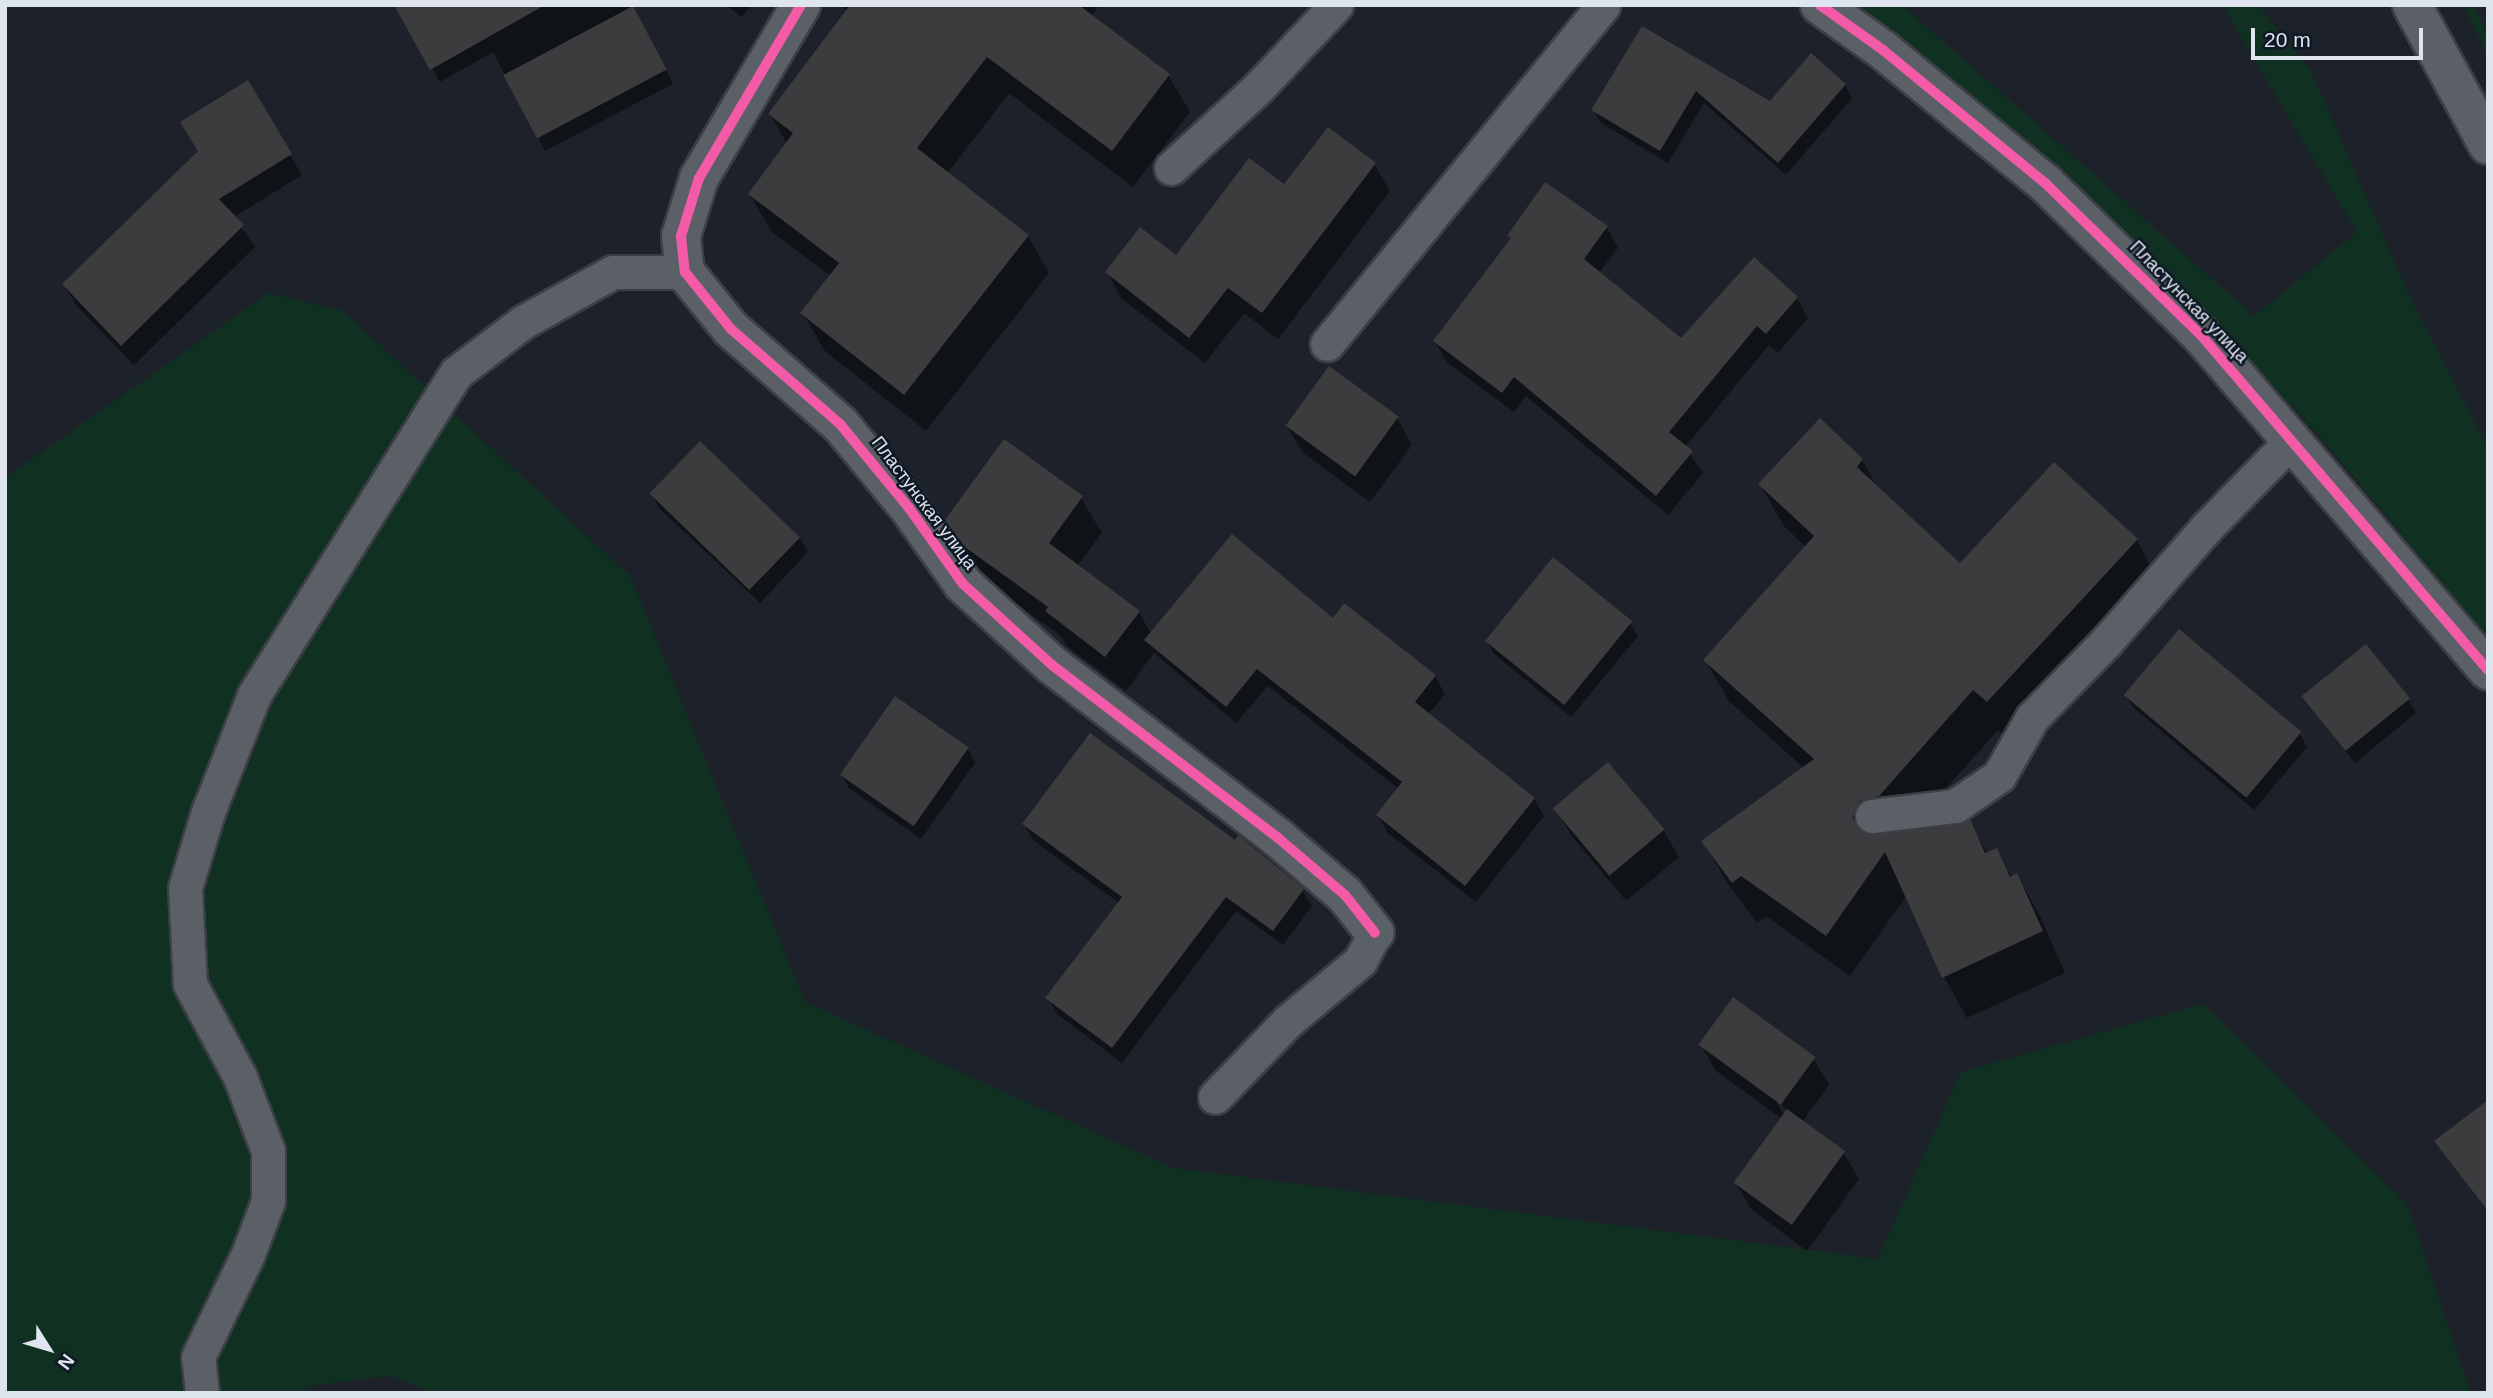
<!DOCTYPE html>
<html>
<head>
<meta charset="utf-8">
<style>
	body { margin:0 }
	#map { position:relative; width:2493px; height:1398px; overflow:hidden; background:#1d222a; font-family:Helvetica,sans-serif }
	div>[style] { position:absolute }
	.green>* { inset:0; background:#103121 }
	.shadow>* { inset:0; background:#0007 }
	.building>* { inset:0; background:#3c3b3d; transform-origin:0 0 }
	.roads { filter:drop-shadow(2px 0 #3c3f46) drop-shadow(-2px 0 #3c3f46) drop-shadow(0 2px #3c3f46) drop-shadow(0 -2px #3c3f46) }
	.lane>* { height:33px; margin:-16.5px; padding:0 16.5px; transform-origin:16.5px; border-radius:16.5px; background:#5b5f66 }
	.street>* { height:38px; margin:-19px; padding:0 19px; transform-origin:19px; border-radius:19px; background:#5b5f66 }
	.secondary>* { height:38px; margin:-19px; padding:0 19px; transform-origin:19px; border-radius:19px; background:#5b5f66 }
	.cycleway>* { height:10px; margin:-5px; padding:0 5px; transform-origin:5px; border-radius:5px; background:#f35aa7 }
	span { translate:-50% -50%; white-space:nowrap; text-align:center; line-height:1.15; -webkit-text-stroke:5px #0f1825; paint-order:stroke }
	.street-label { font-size:18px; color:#dfe5ef }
	.frame { position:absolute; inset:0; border:7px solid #dfe5ef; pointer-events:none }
	.north { position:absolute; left:14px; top:1314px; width:70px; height:70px; -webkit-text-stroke:5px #0f1825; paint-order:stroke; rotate:127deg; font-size:19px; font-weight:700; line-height:28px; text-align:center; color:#dfe5ef }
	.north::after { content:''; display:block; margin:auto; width:24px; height:32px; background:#dfe5ef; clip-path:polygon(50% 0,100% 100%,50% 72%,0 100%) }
	.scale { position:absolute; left:2251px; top:28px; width:172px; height:32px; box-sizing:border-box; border:4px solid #dfe5ef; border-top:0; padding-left:9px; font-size:21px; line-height:24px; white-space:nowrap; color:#dfe5ef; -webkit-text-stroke:5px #0f1825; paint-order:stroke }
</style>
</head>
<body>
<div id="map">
	<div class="green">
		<i style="clip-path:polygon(1854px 5px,1902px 5px,2254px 316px,2357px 232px,2222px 5px,2258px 5px,2312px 73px,2410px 297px,2488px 448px,2488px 638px,2328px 446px,2212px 319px,2063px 174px,1886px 27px)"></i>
		<i style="clip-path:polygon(2463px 5px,2473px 5px,2488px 34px,2488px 55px)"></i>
		<i style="clip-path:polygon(268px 293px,343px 311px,630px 576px,805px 1002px,1173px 1168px,1878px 1259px,1961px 1072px,2203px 1004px,2407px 1204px,2471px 1393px,435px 1393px,390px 1376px,309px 1386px,300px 1393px,5px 1393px,5px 478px)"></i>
	</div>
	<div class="shadow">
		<i style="clip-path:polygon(396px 5px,632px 5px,673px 84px,545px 151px,493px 52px,440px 82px)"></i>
		<i style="clip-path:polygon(726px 5px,751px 5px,742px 17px)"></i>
		<i style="clip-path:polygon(843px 5px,1099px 5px,1091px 17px,1168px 75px,1190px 112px,1133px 187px,1009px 93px,947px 174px,1028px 236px,1049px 273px,926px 431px,824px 350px,803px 313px,831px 276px,771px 231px,750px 194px,787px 144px,770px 114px,847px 12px)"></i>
		<i style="clip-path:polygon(1642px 28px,1770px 104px,1845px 85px,1852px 98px,1786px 175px,1704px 103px,1668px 163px,1601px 123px,1593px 110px)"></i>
		<i style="clip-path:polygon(247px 83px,302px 175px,234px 217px,255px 247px,134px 365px,76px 305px,64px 285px,200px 152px)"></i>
		<i style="clip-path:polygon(1374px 164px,1390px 191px,1278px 339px,1244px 313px,1205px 363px,1122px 299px,1107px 272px,1176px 257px,1285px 187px)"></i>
		<i style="clip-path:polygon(1607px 228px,1618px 248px,1599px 273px,1681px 340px,1797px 298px,1808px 318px,1778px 353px,1769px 345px,1685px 447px,1703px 473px,1668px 515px,1526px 396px,1514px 412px,1447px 362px,1435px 342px,1512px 240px,1509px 236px)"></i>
		<i style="clip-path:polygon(1397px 418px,1412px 445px,1370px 502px,1303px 453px,1287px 427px)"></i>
		<i style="clip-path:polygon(1820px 420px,1862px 460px,1879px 490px,1960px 566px,2054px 464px,2137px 541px,2160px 582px,2011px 742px,1998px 730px,1906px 833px,1958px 827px,1969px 821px,1987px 853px,1996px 850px,2012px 878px,2017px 875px,2040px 916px,2065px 973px,1967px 1018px,1944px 977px,1907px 895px,1850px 976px,1766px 916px,1757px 923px,1727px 882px,1703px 841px,1804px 768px,1729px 701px,1705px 660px,1806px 547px,1784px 526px,1760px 485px)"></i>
		<i style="clip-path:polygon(700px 443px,800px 538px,808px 552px,760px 603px,659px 508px,652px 495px)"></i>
		<i style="clip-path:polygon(1081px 498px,1102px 533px,1077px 566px,1139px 612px,1151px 634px,1333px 620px,1435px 676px,1445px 694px,1428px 715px,1534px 799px,1544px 816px,1476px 902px,1388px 833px,1378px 815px,1399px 789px,1268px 686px,1236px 723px,1154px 653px,1126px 691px,1067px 646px,1061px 636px,984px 580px,947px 520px)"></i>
		<i style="clip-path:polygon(1630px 623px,1638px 636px,1571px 717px,1494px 654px,1487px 641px)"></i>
		<i style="clip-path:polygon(2125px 694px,2300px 734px,2307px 747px,2254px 810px,2133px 707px)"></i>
		<i style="clip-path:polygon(2304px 697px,2408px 700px,2416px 713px,2355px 763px)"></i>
		<i style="clip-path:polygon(968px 749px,975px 763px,921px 839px,849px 788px,842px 775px)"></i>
		<i style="clip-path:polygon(1556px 808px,1663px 830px,1679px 857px,1626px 901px,1571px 835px)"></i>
		<i style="clip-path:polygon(1024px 824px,1302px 890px,1312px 906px,1283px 945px,1236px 911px,1122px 1063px,1057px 1014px,1048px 998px,1119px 903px,1033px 840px)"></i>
		<i style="clip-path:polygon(evenodd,1700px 1044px,1813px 1058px,1829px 1085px,1802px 1122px,1843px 1152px,1859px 1179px,1807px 1251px,1751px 1209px,1735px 1182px,1782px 1119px,1716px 1071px,1700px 1044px,1777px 1096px,1787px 1112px,1784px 1115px,1774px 1097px,1777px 1096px)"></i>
		<i style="clip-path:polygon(2488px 1108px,2488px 1212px,2437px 1141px)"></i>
	</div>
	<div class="building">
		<i style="clip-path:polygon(394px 5px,545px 5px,430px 70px)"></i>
		<i style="clip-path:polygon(850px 5px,1079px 5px,1170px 74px,1112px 151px,987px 57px,917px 148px,1029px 235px,904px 395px,800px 313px,839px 263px,748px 194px,793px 133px,768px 114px)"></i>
		<i style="left:633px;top:6px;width:72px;height:147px;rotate:62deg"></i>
		<i style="clip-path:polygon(1642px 26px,1770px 101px,1811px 53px,1846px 84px,1778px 163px,1696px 91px,1660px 151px,1591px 110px)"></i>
		<i style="clip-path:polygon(248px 80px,292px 154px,219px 199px,244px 225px,121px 346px,62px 284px,198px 151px,180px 122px)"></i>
		<i style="clip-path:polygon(1328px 127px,1376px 163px,1262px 313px,1228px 288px,1189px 338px,1105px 272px,1140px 227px,1176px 255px,1249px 158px,1284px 184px)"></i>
		<i style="clip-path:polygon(1545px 182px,1608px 226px,1584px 259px,1681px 338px,1754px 257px,1798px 297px,1766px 334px,1757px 326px,1669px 432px,1693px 451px,1656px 496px,1514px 377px,1502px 393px,1433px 341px,1511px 238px,1507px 236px)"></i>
		<i style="left:1329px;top:366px;width:86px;height:74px;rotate:36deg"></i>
		<i style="clip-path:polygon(1820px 418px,1863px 459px,1857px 467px,1960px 563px,2054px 462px,2138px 539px,1987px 702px,1973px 690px,1879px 796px,1861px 800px,1855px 808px,1853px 818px,1856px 827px,1864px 833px,1874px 835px,1957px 825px,1970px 819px,1985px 853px,1997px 848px,2010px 877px,2017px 873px,2043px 931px,1942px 978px,1885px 852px,1826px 936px,1741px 876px,1732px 883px,1701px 841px,1814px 759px,1703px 660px,1814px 536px,1758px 484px)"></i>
		<i style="clip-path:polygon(1004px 439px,1083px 496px,1049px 543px,1140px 611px,1105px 657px,1045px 611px,1048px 607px,962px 545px,945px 520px)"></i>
		<i style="left:700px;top:441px;width:139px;height:73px;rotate:44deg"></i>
		<i style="clip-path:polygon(1232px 534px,1333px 618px,1344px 603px,1436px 675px,1415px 702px,1535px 798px,1465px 886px,1376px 815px,1402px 782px,1257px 669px,1226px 707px,1144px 640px)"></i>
		<i style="left:1553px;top:557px;width:102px;height:108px;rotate:39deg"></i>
		<i style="left:2179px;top:629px;width:160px;height:86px;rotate:40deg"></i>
		<i style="left:2366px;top:644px;width:70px;height:83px;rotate:51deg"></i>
		<i style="left:895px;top:696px;width:90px;height:96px;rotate:35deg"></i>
		<i style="clip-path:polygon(1090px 733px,1235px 840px,1238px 835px,1304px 889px,1273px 931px,1226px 897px,1112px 1048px,1045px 998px,1122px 897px,1022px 824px)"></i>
		<i style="left:1608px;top:762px;width:88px;height:72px;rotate:50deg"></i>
		<i style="left:1733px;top:997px;width:102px;height:59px;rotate:36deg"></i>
		<i style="clip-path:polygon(2488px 1100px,2488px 1211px,2434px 1141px)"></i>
		<i style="left:1787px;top:1109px;width:72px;height:91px;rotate:36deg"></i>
	</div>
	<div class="roads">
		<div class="lane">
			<i style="left:1171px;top:168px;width:118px;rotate:-42.6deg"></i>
			<i style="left:1258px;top:88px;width:114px;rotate:-46.8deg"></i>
			<i style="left:1327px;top:344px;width:437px;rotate:-50.8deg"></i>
			<i style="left:1872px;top:816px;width:84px;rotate:-6.9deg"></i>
			<i style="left:1955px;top:806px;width:53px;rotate:-34.3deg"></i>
			<i style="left:1999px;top:776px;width:67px;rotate:-60.4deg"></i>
			<i style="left:2032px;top:718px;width:106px;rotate:-45.8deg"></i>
			<i style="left:2106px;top:642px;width:152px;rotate:-48.7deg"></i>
			<i style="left:2206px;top:528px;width:124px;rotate:-45.7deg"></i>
			<i style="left:1215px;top:1097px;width:105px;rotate:-46.2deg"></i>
			<i style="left:1288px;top:1021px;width:94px;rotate:-39.8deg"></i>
			<i style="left:1360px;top:961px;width:32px;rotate:-62deg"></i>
			<i style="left:202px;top:1393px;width:36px;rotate:-96deg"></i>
			<i style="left:198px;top:1357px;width:114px;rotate:-64.1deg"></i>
			<i style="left:248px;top:1254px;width:57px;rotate:-69.3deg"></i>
			<i style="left:268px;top:1201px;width:50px;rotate:-90deg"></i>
			<i style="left:268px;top:1151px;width:79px;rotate:-110.7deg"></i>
			<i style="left:240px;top:1077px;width:106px;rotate:-118.3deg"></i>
			<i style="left:190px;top:984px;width:96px;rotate:-93deg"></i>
			<i style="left:185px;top:888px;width:79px;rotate:-73.2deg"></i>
			<i style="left:208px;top:812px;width:126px;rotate:-68.5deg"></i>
			<i style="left:254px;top:695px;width:380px;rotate:-57.9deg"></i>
			<i style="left:456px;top:373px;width:84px;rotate:-37.3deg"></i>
			<i style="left:523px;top:322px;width:103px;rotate:-29.1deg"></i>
			<i style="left:613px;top:272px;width:72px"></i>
		</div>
		<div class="street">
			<i style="left:801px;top:5px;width:201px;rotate:120.5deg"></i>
			<i style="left:699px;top:178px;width:61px;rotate:107.2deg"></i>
			<i style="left:681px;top:236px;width:36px;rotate:84deg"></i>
			<i style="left:685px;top:272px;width:73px;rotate:51.1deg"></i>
			<i style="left:731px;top:329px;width:145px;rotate:41.1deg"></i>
			<i style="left:840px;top:424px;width:109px;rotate:50.6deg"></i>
			<i style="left:909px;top:508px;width:93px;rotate:54.6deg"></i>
			<i style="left:963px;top:584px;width:120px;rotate:42.3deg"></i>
			<i style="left:1052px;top:665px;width:283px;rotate:37.4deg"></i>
			<i style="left:1277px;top:837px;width:89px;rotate:40.5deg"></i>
			<i style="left:1345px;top:895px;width:48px;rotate:51.7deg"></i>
			<i style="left:1820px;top:5px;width:77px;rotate:35.5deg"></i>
			<i style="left:1883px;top:50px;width:210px;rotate:39.4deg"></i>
			<i style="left:2045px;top:183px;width:216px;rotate:44.3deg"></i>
			<i style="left:2200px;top:334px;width:443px;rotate:49.4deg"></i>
		</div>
		<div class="secondary">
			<i style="left:2412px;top:5px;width:159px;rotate:61.5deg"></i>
		</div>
	</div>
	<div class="cycleway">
		<i style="left:801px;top:5px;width:201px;rotate:120.5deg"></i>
		<i style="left:699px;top:178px;width:61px;rotate:107.2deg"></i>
		<i style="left:681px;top:236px;width:36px;rotate:84deg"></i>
		<i style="left:685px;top:272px;width:73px;rotate:51.1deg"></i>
		<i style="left:731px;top:329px;width:145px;rotate:41.1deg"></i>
		<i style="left:840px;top:424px;width:109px;rotate:50.6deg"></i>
		<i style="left:909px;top:508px;width:93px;rotate:54.6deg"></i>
		<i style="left:963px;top:584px;width:120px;rotate:42.3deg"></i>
		<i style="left:1052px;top:665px;width:283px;rotate:37.4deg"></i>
		<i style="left:1277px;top:837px;width:89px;rotate:40.5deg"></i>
		<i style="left:1345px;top:895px;width:48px;rotate:51.7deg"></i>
		<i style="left:1820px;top:5px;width:77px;rotate:35.5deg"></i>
		<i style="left:1883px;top:50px;width:210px;rotate:39.4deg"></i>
		<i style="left:2045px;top:183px;width:216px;rotate:44.3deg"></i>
		<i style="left:2200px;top:334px;width:443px;rotate:49.4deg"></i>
	</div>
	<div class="street-label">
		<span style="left:2189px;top:302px;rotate:46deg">Пластунская улица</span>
		<span style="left:924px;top:503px;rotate:53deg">Пластунская улица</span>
	</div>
	<div class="frame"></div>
	<div class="north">N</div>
	<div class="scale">20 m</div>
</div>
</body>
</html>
